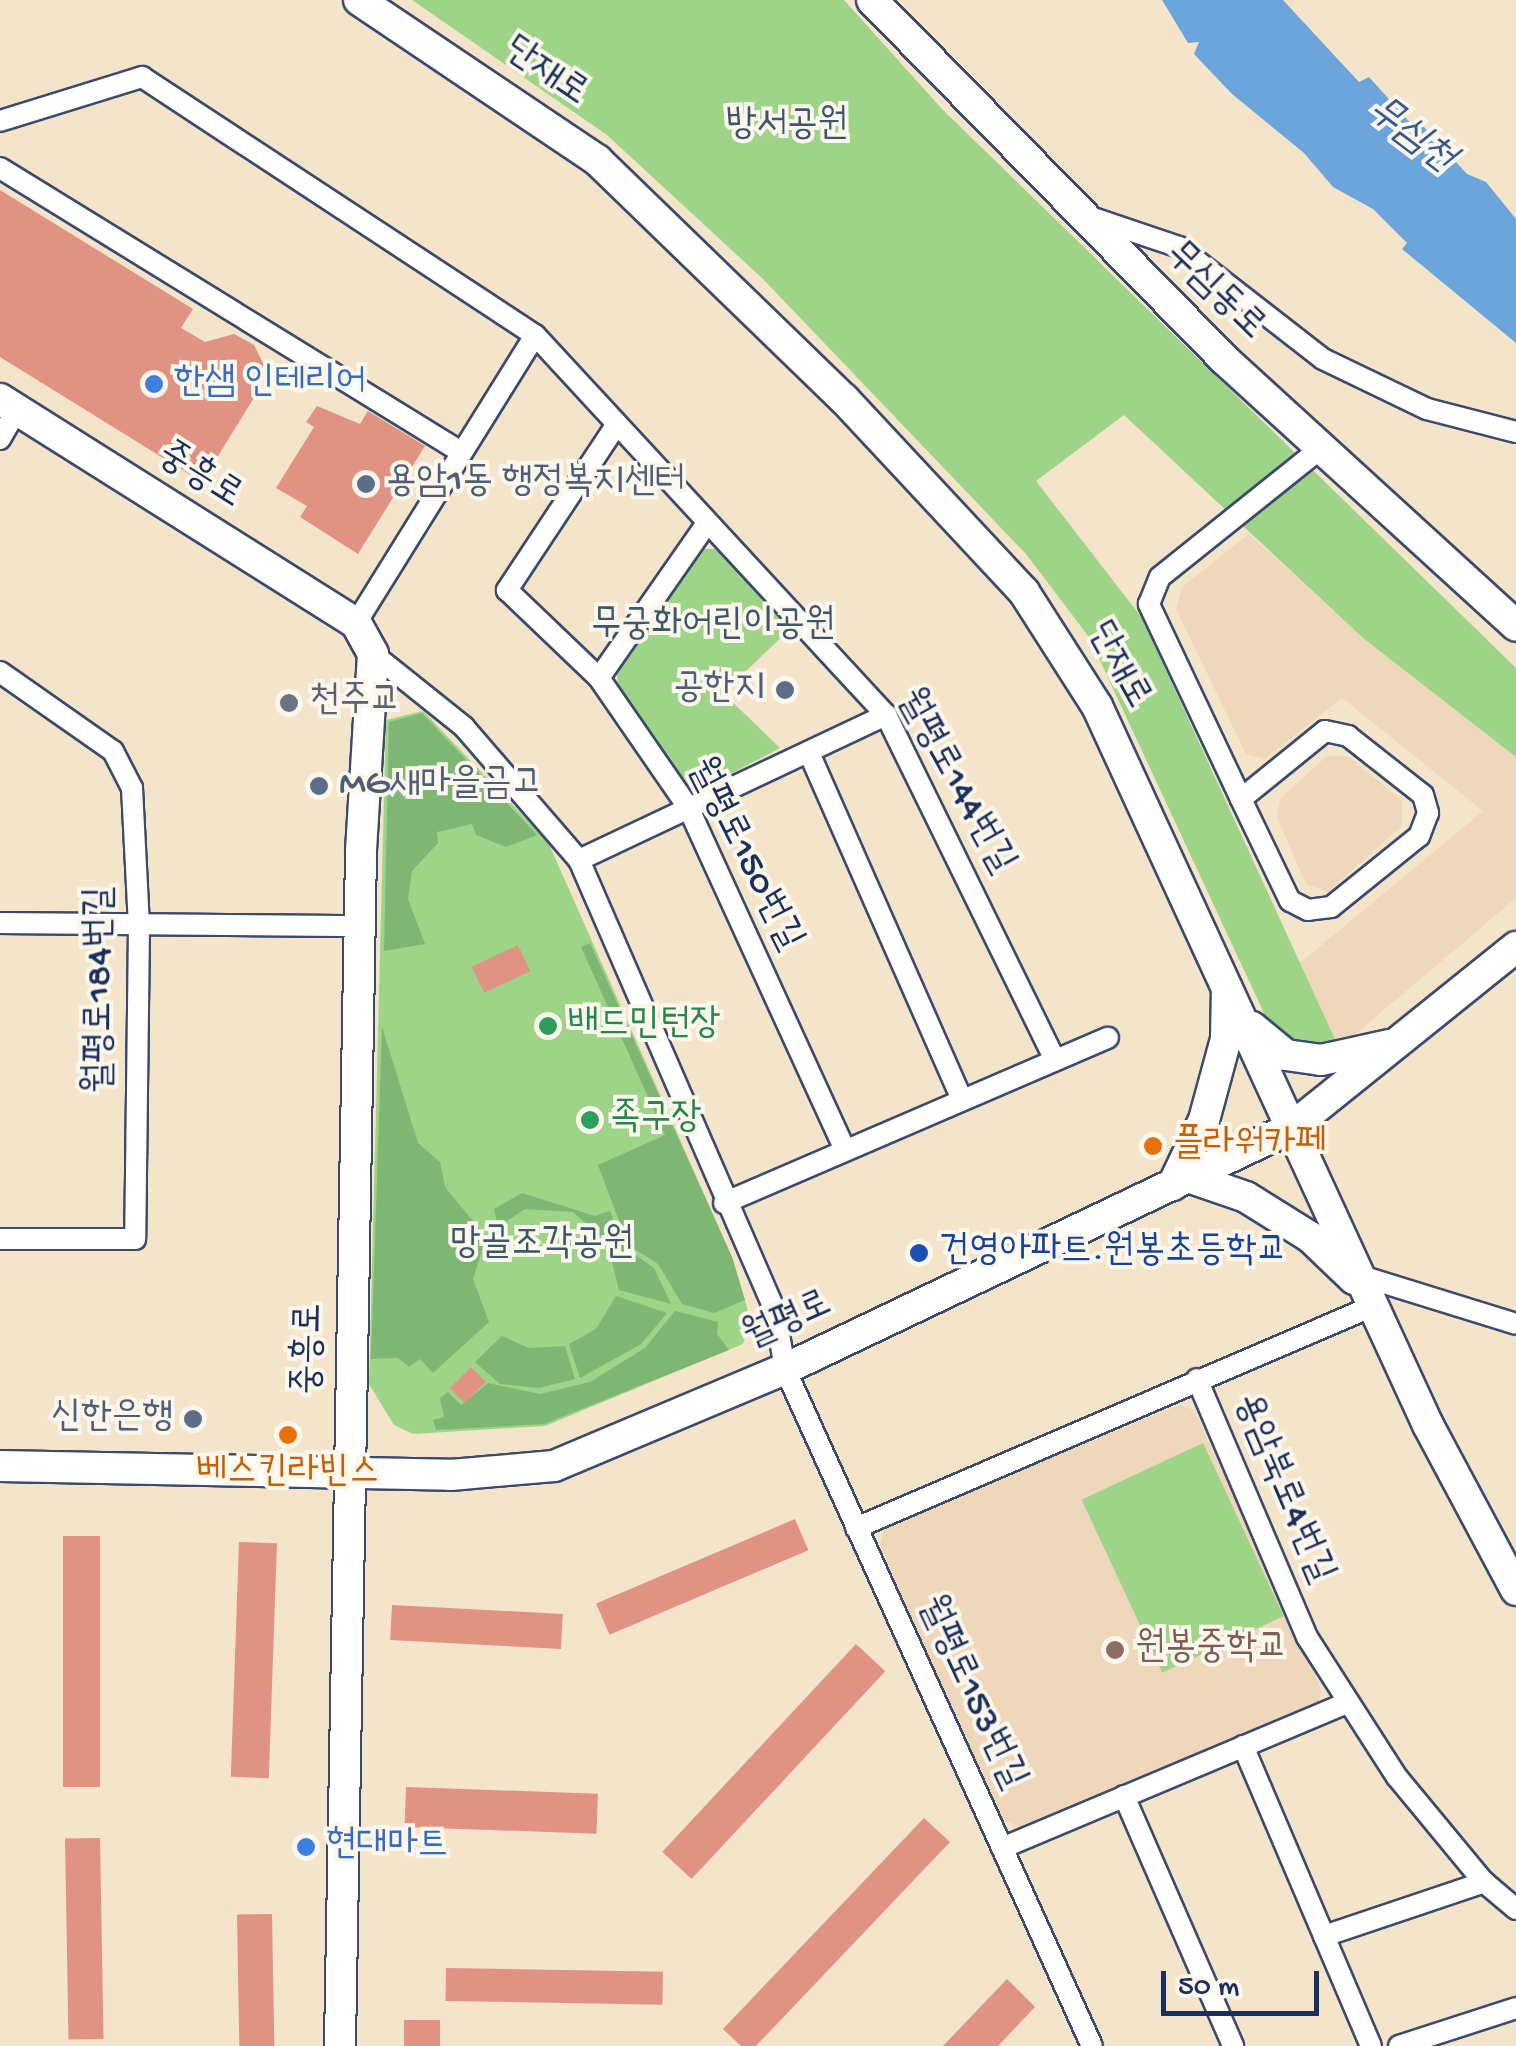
<!DOCTYPE html>
<html>
<head>
<meta charset="utf-8">
<style>
	body { margin:0 }
	#map { position:relative; width:1516px; height:2046px; overflow:hidden; background:#f4e4ca; font-family:"Gochi Hand","Poor Story",sans-serif }
	div>[style] { position:absolute }
	.built>* { inset:0; background:#eed7bb }
	.green>* { inset:0; background:#9dd487; transform-origin:0 0 }
	.forest>* { inset:0; background:#7eb674 }
	.water>* { inset:0; background:#6ca5db }
	.building>* { inset:0; background:#e09382; transform-origin:0 0 }
	.roads { filter:drop-shadow(2px 0 #3c4a6e) drop-shadow(-2px 0 #3c4a6e) drop-shadow(0 2px #3c4a6e) drop-shadow(0 -2px #3c4a6e) }
	.street>* { height:20px; margin:-10px; padding:0 10px; transform-origin:10px; border-radius:10px; background:#fff }
	.secondary>* { height:30px; margin:-15px; padding:0 15px; transform-origin:15px; border-radius:15px; background:#fff }
	.dots>* { width:28px; height:28px; translate:-50% -50%; box-sizing:border-box; border:5px solid #fbf7ec; border-radius:50% }
	span { translate:-50% -50%; white-space:nowrap; text-align:center; line-height:1.15; -webkit-text-stroke:8px #fbf7ec; paint-order:stroke }
	.street-label { font-size:38px; color:#1b2f5e }
	.park-label { font-size:38px; color:#3c5868 }
	.shop-label { font-size:38px; color:#366cbe }
	.left { translate:0 -50%; text-align:left }
	.service-label { font-size:38px; color:#4e5e75 }
	.right { translate:-100% -50%; text-align:right }
	.worship-label { font-size:38px; color:#5b616d }
	.leisure-label { font-size:38px; color:#27864d }
	.food-label { font-size:38px; color:#c56008 }
	.transit-label { font-size:38px; color:#164399 }
	.education-label { font-size:38px; color:#785e54 }
	.water-label { font-size:40px; color:#37588a; font-style:italic }
	.scale { position:absolute; left:1161px; top:1971px; width:158px; height:45px; box-sizing:border-box; border:5px solid #1b2f5e; border-top:0; padding-left:12px; font-size:30px; line-height:35px; white-space:nowrap; color:#1b2f5e; -webkit-text-stroke:8px #fbf7ec; paint-order:stroke }
</style>
</head>
<body>
<div id="map">
	<div class="built">
		<i style="clip-path:polygon(1249px 534px,1363px 638px,1516px 757px,1516px 898px,1339px 1048px,1300px 963px,1483px 811px,1342px 698px,1264px 759px,1246px 754px,1176px 609px,1182px 587px)"></i>
		<i style="clip-path:polygon(1327px 756px,1348px 756px,1402px 801px,1402px 826px,1328px 892px,1306px 884px,1277px 817px,1280px 799px)"></i>
		<i style="clip-path:polygon(1179px 1405px,1194px 1410px,1321px 1689px,1319px 1702px,1026px 1830px,1000px 1818px,880px 1545px,885px 1526px)"></i>
	</div>
	<div class="green">
		<i style="clip-path:polygon(412px 0,844px 0,942px 109px,1516px 668px,1516px 757px,1363px 638px,1124px 415px,1036px 481px,1142px 618px,1339px 1048px,1277px 1041px,1089px 637px,1026px 554px,763px 279px,607px 135px)"></i>
		<i style="clip-path:polygon(699px 549px,717px 549px,791px 628px,723px 693px,780px 748px,696px 792px,684px 786px,618px 690px,617px 672px)"></i>
		<i style="clip-path:polygon(423px 711px,548px 842px,732px 1257px,751px 1321px,743px 1344px,545px 1426px,413px 1434px,394px 1425px,369px 1384px,386px 720px)"></i>
		<i style="left:1203px;top:1443px;width:191px;height:134px;rotate:65deg"></i>
	</div>
	<div class="forest">
		<i style="clip-path:polygon(422px 713px,537px 835px,506px 847px,476px 835px,472px 824px,437px 832px,438px 843px,412px 871px,408px 899px,425px 944px,384px 951px,389px 722px)"></i>
		<i style="clip-path:polygon(590px 943px,732px 1257px,745px 1300px,714px 1313px,682px 1304px,658px 1264px,628px 1245px,598px 1165px,665px 1135px,581px 947px)"></i>
		<i style="clip-path:polygon(382px 1027px,418px 1143px,440px 1162px,445px 1187px,486px 1237px,473px 1279px,489px 1322px,433px 1373px,420px 1359px,409px 1367px,398px 1358px,371px 1359px)"></i>
		<i style="clip-path:polygon(522px 1193px,595px 1216px,610px 1211px,624px 1247px,654px 1268px,671px 1304px,619px 1290px,607px 1242px,573px 1212px,525px 1209px,498px 1227px,494px 1209px)"></i>
		<i style="clip-path:polygon(616px 1296px,667px 1313px,641px 1344px,580px 1378px,569px 1344px,596px 1329px)"></i>
		<i style="clip-path:polygon(675px 1311px,718px 1322px,717px 1334px,729px 1350px,544px 1424px,436px 1430px,433px 1420px,444px 1417px,440px 1398px,448px 1392px,461px 1405px,488px 1383px,540px 1394px,590px 1382px,645px 1348px)"></i>
		<i style="clip-path:polygon(502px 1336px,529px 1348px,565px 1346px,575px 1379px,539px 1388px,500px 1384px,475px 1362px)"></i>
	</div>
	<div class="water">
		<i style="clip-path:polygon(1162px 0,1283px 0,1359px 82px,1369px 77px,1415px 128px,1424px 127px,1467px 174px,1486px 182px,1516px 219px,1516px 343px,1402px 249px,1407px 243px,1373px 209px,1333px 187px,1304px 153px,1232px 94px,1194px 54px,1199px 42px,1188px 43px)"></i>
	</div>
	<div class="building">
		<i style="clip-path:polygon(0 190px,193px 309px,181px 328px,205px 342px,234px 334px,254px 345px,264px 365px,260px 388px,202px 482px,0 357px)"></i>
		<i style="clip-path:polygon(317px 406px,360px 424px,368px 411px,425px 446px,358px 554px,300px 517px,307px 506px,276px 488px,314px 427px,306px 422px)"></i>
		<i style="left:518px;top:945px;width:29px;height:51px;rotate:65deg"></i>
		<i style="left:471px;top:1367px;width:21px;height:30px;rotate:45deg"></i>
		<i style="left:795px;top:1519px;width:34px;height:216px;rotate:67deg"></i>
		<i style="left:100px;top:1536px;width:251px;height:37px;rotate:90deg"></i>
		<i style="left:239px;top:1542px;width:38px;height:235px;rotate:2deg"></i>
		<i style="left:392px;top:1605px;width:171px;height:35px;rotate:3deg"></i>
		<i style="left:856px;top:1644px;width:40px;height:284px;rotate:43deg"></i>
		<i style="left:406px;top:1787px;width:192px;height:40px;rotate:2deg"></i>
		<i style="clip-path:polygon(924px 1818px,950px 1842px,756px 2046px,741px 2046px,723px 2029px)"></i>
		<i style="left:100px;top:1838px;width:201px;height:35px;rotate:89deg"></i>
		<i style="left:272px;top:1914px;width:132px;height:35px;rotate:89deg"></i>
		<i style="left:446px;top:1968px;width:217px;height:33px;rotate:1deg"></i>
		<i style="clip-path:polygon(1007px 1979px,1035px 2007px,998px 2046px,943px 2046px)"></i>
		<i style="left:404px;top:2020px;width:36px;height:26px"></i>
	</div>
	<div class="roads">
		<div class="street">
			<i style="left:0;top:121px;width:149px;rotate:-17.2deg"></i>
			<i style="left:142px;top:77px;width:470px;rotate:33.3deg"></i>
			<i style="left:535px;top:335px;width:517px;rotate:47.27deg"></i>
			<i style="left:886px;top:715px;width:384px;rotate:63.9deg"></i>
			<i style="left:0;top:168px;width:541px;rotate:31.64deg"></i>
			<i style="left:1087px;top:216px;width:97px;rotate:18.6deg"></i>
			<i style="left:1179px;top:247px;width:182px;rotate:37.9deg"></i>
			<i style="left:1323px;top:359px;width:115px;rotate:25.7deg"></i>
			<i style="left:1427px;top:409px;width:92px;rotate:14.5deg"></i>
			<i style="left:615px;top:427px;width:196px;rotate:123.5deg"></i>
			<i style="left:507px;top:590px;width:127px;rotate:43.7deg"></i>
			<i style="left:599px;top:678px;width:157px;rotate:55.4deg"></i>
			<i style="left:688px;top:807px;width:375px;rotate:65.4deg"></i>
			<i style="left:0;top:439px;width:34px;rotate:-60deg"></i>
			<i style="left:356px;top:623px;width:339px;rotate:-58.1deg"></i>
			<i style="left:373px;top:654px;width:117px;rotate:38.7deg"></i>
			<i style="left:464px;top:727px;width:176px;rotate:49.2deg"></i>
			<i style="left:579px;top:860px;width:492px;rotate:66.5deg"></i>
			<i style="left:775px;top:1311px;width:59px;rotate:80.2deg"></i>
			<i style="left:785px;top:1369px;width:743px;rotate:65.61deg"></i>
			<i style="left:0;top:672px;width:138px;rotate:35deg"></i>
			<i style="left:113px;top:751px;width:42px;rotate:62.8deg"></i>
			<i style="left:132px;top:788px;width:139px;rotate:87.1deg"></i>
			<i style="left:139px;top:927px;width:312px;rotate:90.7deg"></i>
			<i style="left:135px;top:1239px;width:135px;rotate:180deg"></i>
			<i style="left:599px;top:678px;width:189px;rotate:-55.1deg"></i>
			<i style="left:810px;top:755px;width:376px;rotate:66.2deg"></i>
			<i style="left:1241px;top:799px;width:108px;rotate:-39deg"></i>
			<i style="left:1325px;top:731px;width:24px;rotate:12deg"></i>
			<i style="left:1348px;top:736px;width:95px;rotate:38.2deg"></i>
			<i style="left:1423px;top:795px;width:19px;rotate:74deg"></i>
			<i style="left:1428px;top:813px;width:25px;rotate:111deg"></i>
			<i style="left:1419px;top:836px;width:113px;rotate:141.1deg"></i>
			<i style="left:1331px;top:907px;width:23px;rotate:173deg"></i>
			<i style="left:1308px;top:910px;width:20px;rotate:-153deg"></i>
			<i style="left:1290px;top:901px;width:113px;rotate:-115.7deg"></i>
			<i style="left:1241px;top:799px;width:216px;rotate:-115.3deg"></i>
			<i style="left:1149px;top:604px;width:29px;rotate:-68deg"></i>
			<i style="left:1160px;top:577px;width:205px;rotate:-38.7deg"></i>
			<i style="left:579px;top:860px;width:340px;rotate:-25.3deg"></i>
			<i style="left:0;top:923px;width:360px;rotate:0.5deg"></i>
			<i style="left:724px;top:1203px;width:418px;rotate:-23.3deg"></i>
			<i style="left:1358px;top:1275px;width:165px;rotate:17.2deg"></i>
			<i style="left:1197px;top:1379px;width:280px;rotate:66.9deg"></i>
			<i style="left:1307px;top:1637px;width:166px;rotate:57.3deg"></i>
			<i style="left:1397px;top:1777px;width:136px;rotate:50.4deg"></i>
			<i style="left:1484px;top:1882px;width:42px;rotate:40.2deg"></i>
			<i style="left:856px;top:1528px;width:563px;rotate:-23.24deg"></i>
			<i style="left:1243px;top:1746px;width:326px;rotate:66.9deg"></i>
			<i style="left:1124px;top:1796px;width:273px;rotate:66.4deg"></i>
			<i style="left:1002px;top:1848px;width:376px;rotate:-22.8deg"></i>
			<i style="left:1324px;top:1936px;width:169px;rotate:-18.6deg"></i>
			<i style="left:1399px;top:2046px;width:123px;rotate:-18deg"></i>
		</div>
		<div class="secondary">
			<i style="left:359px;top:0;width:287px;rotate:33.9deg"></i>
			<i style="left:597px;top:160px;width:344px;rotate:44.1deg"></i>
			<i style="left:844px;top:399px;width:264px;rotate:47deg"></i>
			<i style="left:1024px;top:592px;width:135px;rotate:57.4deg"></i>
			<i style="left:1097px;top:706px;width:792px;rotate:65.28deg"></i>
			<i style="left:1428px;top:1425px;width:187px;rotate:61.9deg"></i>
			<i style="left:872px;top:0;width:504px;rotate:45.56deg"></i>
			<i style="left:1225px;top:360px;width:394px;rotate:42.4deg"></i>
			<i style="left:0;top:399px;width:421px;rotate:32.2deg"></i>
			<i style="left:356px;top:623px;width:35px;rotate:61deg"></i>
			<i style="left:373px;top:654px;width:198px;rotate:93.5deg"></i>
			<i style="left:361px;top:852px;width:1194px;rotate:91.01deg"></i>
			<i style="left:1252px;top:1027px;width:44px;rotate:39.5deg"></i>
			<i style="left:1286px;top:1055px;width:35px;rotate:8deg"></i>
			<i style="left:1321px;top:1060px;width:70px;rotate:-12.4deg"></i>
			<i style="left:1188px;top:1177px;width:61px;rotate:19deg"></i>
			<i style="left:1246px;top:1197px;width:75px;rotate:32deg"></i>
			<i style="left:1310px;top:1237px;width:61px;rotate:43.7deg"></i>
			<i style="left:1173px;top:1185px;width:72px;rotate:-64.5deg"></i>
			<i style="left:1204px;top:1120px;width:84px;rotate:-74.8deg"></i>
			<i style="left:1226px;top:1039px;width:50px;rotate:-88.9deg"></i>
			<i style="left:0;top:1466px;width:451px;rotate:1.1deg"></i>
			<i style="left:451px;top:1475px;width:103px;rotate:-5deg"></i>
			<i style="left:554px;top:1466px;width:251px;rotate:-22.8deg"></i>
			<i style="left:785px;top:1369px;width:560px;rotate:-25.47deg"></i>
			<i style="left:1291px;top:1128px;width:289px;rotate:-38.8deg"></i>
		</div>
	</div>
	<div class="dots">
		<i style="left:154px;top:384px;background:#3f7fe0"></i>
		<i style="left:366px;top:484px;background:#5c6f8a"></i>
		<i style="left:785px;top:690px;background:#5c6f8a"></i>
		<i style="left:289px;top:703px;background:#6b7280"></i>
		<i style="left:319px;top:786px;background:#5c6f8a"></i>
		<i style="left:548px;top:1026px;background:#2e9e5b"></i>
		<i style="left:590px;top:1120px;background:#2e9e5b"></i>
		<i style="left:1153px;top:1146px;background:#e8710a"></i>
		<i style="left:919px;top:1253px;background:#1a4fb4"></i>
		<i style="left:193px;top:1419px;background:#5c6f8a"></i>
		<i style="left:288px;top:1435px;background:#e8710a"></i>
		<i style="left:1115px;top:1650px;background:#8d6e63"></i>
		<i style="left:306px;top:1847px;background:#3f7fe0"></i>
	</div>
	<div class="street-label">
		<span style="left:545px;top:73px;rotate:34deg">단재로</span>
		<span style="left:1214px;top:292px;rotate:44deg">무심동로</span>
		<span style="left:199px;top:477px;rotate:32deg">중흥로</span>
		<span style="left:1117px;top:666px;rotate:61deg">단재로</span>
		<span style="left:954px;top:782px;rotate:61deg">월평로144번길</span>
		<span style="left:743px;top:855px;rotate:63deg">월평로150번길</span>
		<span style="left:102px;top:990px;rotate:-90deg">월평로184번길</span>
		<span style="left:788px;top:1322px;rotate:-24deg">월평로</span>
		<span style="left:311px;top:1349px;rotate:-89deg">중흥로</span>
		<span style="left:1282px;top:1489px;rotate:67deg">용암북로4번길</span>
		<span style="left:970px;top:1693px;rotate:65deg">월평로153번길</span>
	</div>
	<div class="park-label">
		<span style="left:787px;top:127px">방서공원</span>
		<span style="left:713px;top:627px">무궁화어린이공원</span>
		<span style="left:542px;top:1246px">망골조각공원</span>
	</div>
	<div class="shop-label">
		<span class="left" style="left:174px;top:384px">한샘 인테리어</span>
		<span class="left" style="left:326px;top:1847px">현대마트</span>
	</div>
	<div class="service-label">
		<span class="left" style="left:386px;top:484px">용암1동 행정복지센터</span>
		<span class="right" style="left:765px;top:690px">공한지</span>
		<span class="left" style="left:339px;top:786px">MG새마을금고</span>
		<span class="right" style="left:173px;top:1419px">신한은행</span>
	</div>
	<div class="worship-label">
		<span class="left" style="left:309px;top:703px">천주교</span>
	</div>
	<div class="leisure-label">
		<span class="left" style="left:568px;top:1026px">배드민턴장</span>
		<span class="left" style="left:610px;top:1120px">족구장</span>
	</div>
	<div class="food-label">
		<span class="left" style="left:1173px;top:1146px">플라워카페</span>
		<span style="left:288px;top:1474px">베스킨라빈스</span>
	</div>
	<div class="transit-label">
		<span class="left" style="left:939px;top:1253px">건영아파트.원봉초등학교</span>
	</div>
	<div class="education-label">
		<span class="left" style="left:1135px;top:1650px">원봉중학교</span>
	</div>
	<div class="water-label">
		<span style="left:1410px;top:136px;rotate:37deg">무심천</span>
	</div>
	<div class="scale">50 m</div>
</div>
</body>
</html>
